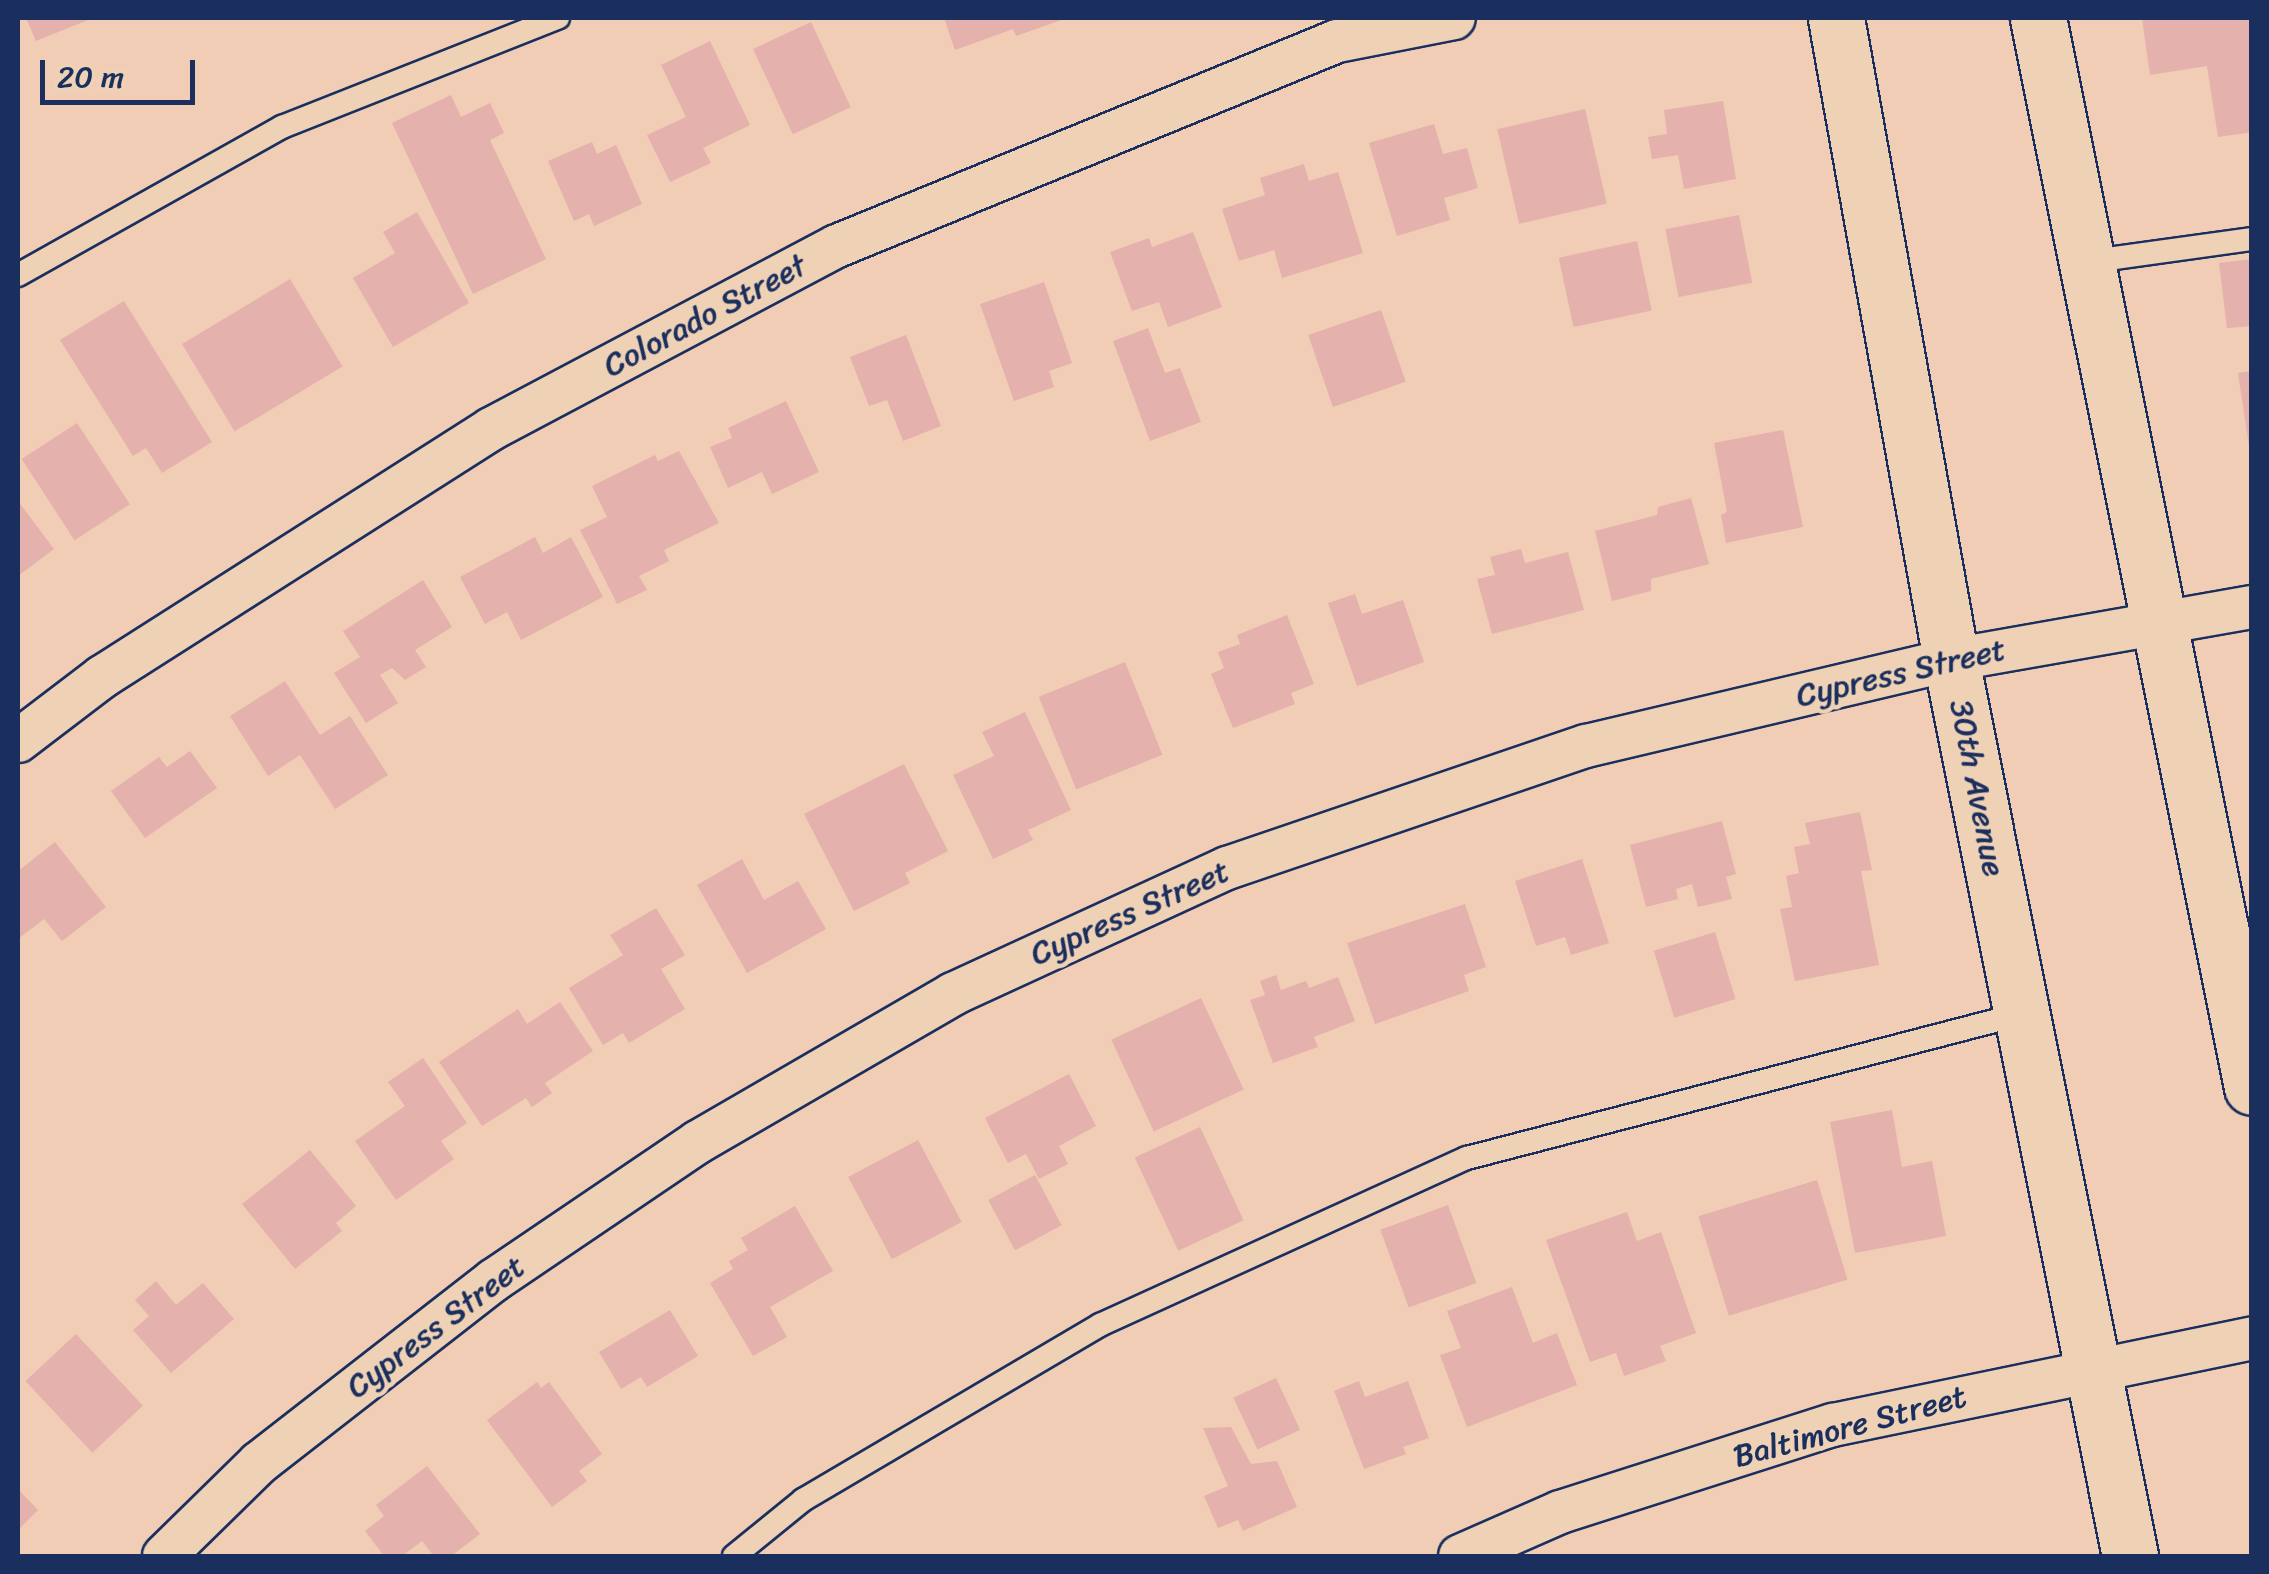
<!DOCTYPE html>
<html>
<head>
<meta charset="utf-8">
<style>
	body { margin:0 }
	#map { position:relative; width:2269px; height:1574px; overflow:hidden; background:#f1cdb5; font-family:Sriracha,sans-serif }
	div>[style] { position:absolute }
	.building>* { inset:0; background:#e4b1ad; transform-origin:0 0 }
	.roads { filter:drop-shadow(2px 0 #1b2f5e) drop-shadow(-2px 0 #1b2f5e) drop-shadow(0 2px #1b2f5e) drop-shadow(0 -2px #1b2f5e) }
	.lane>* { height:22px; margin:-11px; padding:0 11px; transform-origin:11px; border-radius:11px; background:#efd1b5 }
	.street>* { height:42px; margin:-21px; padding:0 21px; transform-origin:21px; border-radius:21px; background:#efd1b5 }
	.secondary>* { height:55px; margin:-27.5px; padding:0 27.5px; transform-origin:27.5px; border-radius:27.5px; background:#efd1b5 }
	span { translate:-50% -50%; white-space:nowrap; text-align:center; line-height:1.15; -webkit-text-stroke:9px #efd1b5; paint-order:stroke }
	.street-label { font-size:32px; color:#1b2f5e }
	.frame { position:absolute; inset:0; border:20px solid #1b2f5e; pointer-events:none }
	.scale { position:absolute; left:40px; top:60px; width:155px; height:45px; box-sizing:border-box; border:5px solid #1b2f5e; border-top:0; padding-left:12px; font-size:30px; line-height:35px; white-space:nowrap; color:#1b2f5e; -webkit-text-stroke:8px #efd1b5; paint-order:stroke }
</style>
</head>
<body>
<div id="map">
	<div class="building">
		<i style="clip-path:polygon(26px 18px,93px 18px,36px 41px)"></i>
		<i style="clip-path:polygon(944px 18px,1067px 18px,1016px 36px,1013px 29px,955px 50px)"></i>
		<i style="clip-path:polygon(2142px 18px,2252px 18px,2252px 132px,2218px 137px,2207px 66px,2150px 75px)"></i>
		<i style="left:811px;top:22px;width:94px;height:64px;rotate:65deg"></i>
		<i style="clip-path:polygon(710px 41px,750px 125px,703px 148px,711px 163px,670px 182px,647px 135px,686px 117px,661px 65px)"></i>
		<i style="clip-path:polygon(451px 95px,461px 117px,490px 103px,504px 133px,490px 140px,546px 259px,473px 294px,392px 123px)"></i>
		<i style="clip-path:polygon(1723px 101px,1736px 179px,1684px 189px,1678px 155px,1652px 159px,1648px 137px,1667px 134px,1664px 110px)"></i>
		<i style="left:1585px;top:109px;width:97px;height:90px;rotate:77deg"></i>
		<i style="clip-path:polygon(1434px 124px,1443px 154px,1467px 148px,1478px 188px,1444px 198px,1450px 220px,1397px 236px,1369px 143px)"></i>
		<i style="clip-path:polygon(592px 142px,597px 154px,616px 145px,642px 204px,594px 226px,589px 214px,574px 221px,548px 161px)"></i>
		<i style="clip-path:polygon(1304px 164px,1309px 181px,1338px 172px,1363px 253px,1282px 278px,1274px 250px,1239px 261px,1222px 209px,1265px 195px,1260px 178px)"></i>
		<i style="clip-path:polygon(417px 212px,469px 303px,393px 347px,353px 278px,395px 253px,383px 232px)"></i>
		<i style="left:1739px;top:215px;width:69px;height:75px;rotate:79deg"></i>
		<i style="clip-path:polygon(1193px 232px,1222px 307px,1168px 327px,1159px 302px,1132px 311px,1110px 252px,1149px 238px,1152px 247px)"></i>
		<i style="left:1637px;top:241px;width:71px;height:80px;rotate:78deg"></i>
		<i style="clip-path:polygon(2252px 259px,2252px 326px,2227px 328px,2219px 263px)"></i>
		<i style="left:290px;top:279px;width:102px;height:126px;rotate:59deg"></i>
		<i style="clip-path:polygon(1044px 282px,1072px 363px,1049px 371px,1054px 387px,1014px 401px,980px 304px)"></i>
		<i style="clip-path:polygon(124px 301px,212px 442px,162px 473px,146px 448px,133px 456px,60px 340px)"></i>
		<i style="left:1381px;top:310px;width:76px;height:77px;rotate:71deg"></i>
		<i style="clip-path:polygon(1148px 328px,1165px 373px,1180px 368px,1201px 422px,1150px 441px,1113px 341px)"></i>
		<i style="clip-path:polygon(906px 335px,941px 426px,903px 441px,887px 400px,869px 406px,850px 357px)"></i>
		<i style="clip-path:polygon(2252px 371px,2252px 445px,2249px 446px,2238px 373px)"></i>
		<i style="clip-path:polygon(786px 401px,819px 472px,772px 494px,762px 472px,728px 488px,710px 447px,732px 438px,728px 428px)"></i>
		<i style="left:77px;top:423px;width:97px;height:66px;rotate:57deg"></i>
		<i style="clip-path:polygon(1783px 430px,1803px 527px,1726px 543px,1721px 515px,1727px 512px,1714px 443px)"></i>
		<i style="clip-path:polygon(679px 451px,719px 523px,664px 550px,669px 561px,639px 576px,647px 590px,617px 604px,580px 530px,607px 517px,592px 486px,655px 455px,658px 461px)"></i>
		<i style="clip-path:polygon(1691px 498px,1709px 564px,1651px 579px,1651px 591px,1612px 601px,1595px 531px,1657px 515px,1658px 507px)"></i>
		<i style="clip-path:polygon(18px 501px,54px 549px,18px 576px)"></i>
		<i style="clip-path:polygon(535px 537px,543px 553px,571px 537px,603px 597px,521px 640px,507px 612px,485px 624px,460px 577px)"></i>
		<i style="clip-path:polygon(1521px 549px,1525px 563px,1568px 552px,1584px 610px,1492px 634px,1477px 579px,1495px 575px,1490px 557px)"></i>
		<i style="clip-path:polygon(423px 580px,452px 627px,415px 650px,426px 667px,405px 680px,392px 668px,380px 675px,398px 703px,366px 723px,334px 673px,360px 657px,343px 631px)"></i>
		<i style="clip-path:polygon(1355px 594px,1362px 614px,1403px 600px,1424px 662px,1357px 686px,1328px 603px)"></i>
		<i style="clip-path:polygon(1287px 615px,1314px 684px,1291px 693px,1295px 704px,1233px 728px,1211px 674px,1224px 668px,1218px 652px,1240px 644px,1237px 635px)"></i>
		<i style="left:1125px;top:662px;width:100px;height:93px;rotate:68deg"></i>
		<i style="clip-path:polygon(285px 681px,320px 735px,350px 716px,388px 775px,335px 809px,300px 755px,268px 776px,230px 716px)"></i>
		<i style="clip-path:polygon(1025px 712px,1071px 810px,1028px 830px,1033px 840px,993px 859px,953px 775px,994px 756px,982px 732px)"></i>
		<i style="clip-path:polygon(190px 751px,217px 788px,145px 838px,111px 791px,159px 757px,167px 767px)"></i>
		<i style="clip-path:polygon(904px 764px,948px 851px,905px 873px,910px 883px,854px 911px,804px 814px)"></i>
		<i style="clip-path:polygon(1860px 812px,1872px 870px,1861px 871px,1879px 965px,1795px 981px,1780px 909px,1792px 907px,1786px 876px,1799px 873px,1794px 847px,1810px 844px,1805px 823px)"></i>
		<i style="clip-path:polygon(1722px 821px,1736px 874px,1726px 877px,1732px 899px,1698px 907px,1692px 884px,1676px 889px,1678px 899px,1646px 907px,1630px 845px)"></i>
		<i style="clip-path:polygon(55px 842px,106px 907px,62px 941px,44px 919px,18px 939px,18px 871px)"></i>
		<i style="clip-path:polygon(742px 859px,764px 900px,798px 881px,826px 929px,747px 973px,697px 885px)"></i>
		<i style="clip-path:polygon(1582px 859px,1609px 943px,1571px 955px,1565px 937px,1536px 946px,1515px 881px)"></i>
		<i style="clip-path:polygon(1465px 904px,1486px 967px,1464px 975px,1469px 991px,1375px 1024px,1347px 943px)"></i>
		<i style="clip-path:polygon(656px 908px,685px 955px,661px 969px,685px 1009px,629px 1043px,623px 1033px,603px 1045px,569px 988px,623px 955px,610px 935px)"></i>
		<i style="left:1715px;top:932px;width:70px;height:64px;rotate:73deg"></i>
		<i style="clip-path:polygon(1276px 975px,1281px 990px,1306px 981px,1309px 988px,1338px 977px,1355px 1021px,1314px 1037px,1318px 1047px,1273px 1063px,1250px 1000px,1265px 995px,1260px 981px)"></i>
		<i style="left:1201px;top:998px;width:101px;height:99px;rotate:65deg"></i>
		<i style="clip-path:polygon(560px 1002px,593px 1051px,545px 1083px,552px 1093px,532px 1107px,526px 1098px,482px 1126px,439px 1062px,518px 1009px,527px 1024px)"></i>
		<i style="clip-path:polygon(423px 1058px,467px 1123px,441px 1141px,454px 1159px,396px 1200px,355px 1141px,405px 1106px,388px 1082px)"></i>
		<i style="clip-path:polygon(1069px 1074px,1096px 1126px,1059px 1146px,1068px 1164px,1039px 1179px,1026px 1154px,1008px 1163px,985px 1118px)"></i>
		<i style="clip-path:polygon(1892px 1110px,1902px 1167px,1932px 1161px,1946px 1236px,1855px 1253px,1830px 1122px)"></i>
		<i style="left:1200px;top:1127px;width:103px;height:72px;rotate:65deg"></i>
		<i style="left:918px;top:1140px;width:93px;height:79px;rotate:62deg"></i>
		<i style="clip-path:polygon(310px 1150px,356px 1206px,336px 1223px,342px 1231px,295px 1269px,242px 1204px)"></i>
		<i style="left:1035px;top:1175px;width:57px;height:53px;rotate:62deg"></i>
		<i style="left:1817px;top:1180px;width:104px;height:124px;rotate:73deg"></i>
		<i style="left:1448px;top:1205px;width:83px;height:72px;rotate:70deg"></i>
		<i style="clip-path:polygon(795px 1206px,833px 1271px,770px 1307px,787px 1337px,753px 1356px,710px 1283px,733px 1269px,729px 1261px,748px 1250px,741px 1238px)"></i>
		<i style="clip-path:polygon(1627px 1212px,1637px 1241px,1661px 1232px,1696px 1333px,1660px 1346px,1666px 1361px,1624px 1376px,1616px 1353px,1590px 1362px,1546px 1240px)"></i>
		<i style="clip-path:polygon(156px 1281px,176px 1305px,203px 1283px,234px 1319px,171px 1373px,133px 1330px,149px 1316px,135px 1300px)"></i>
		<i style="clip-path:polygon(1512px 1287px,1533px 1343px,1557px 1333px,1577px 1385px,1467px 1427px,1440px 1355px,1461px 1348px,1447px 1311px)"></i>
		<i style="clip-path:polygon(670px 1310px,698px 1356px,647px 1387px,641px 1377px,621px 1389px,599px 1352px)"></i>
		<i style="left:76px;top:1334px;width:98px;height:69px;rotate:47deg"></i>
		<i style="left:1276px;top:1378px;width:57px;height:47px;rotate:65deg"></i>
		<i style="clip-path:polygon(1359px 1381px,1365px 1397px,1408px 1381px,1429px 1438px,1403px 1447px,1406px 1454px,1364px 1469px,1334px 1391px)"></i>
		<i style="clip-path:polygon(537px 1382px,541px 1388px,549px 1382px,602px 1454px,579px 1471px,587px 1481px,552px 1507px,487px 1420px)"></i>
		<i style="clip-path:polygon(1231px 1427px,1251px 1464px,1277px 1461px,1297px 1507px,1243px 1531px,1238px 1520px,1218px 1528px,1204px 1496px,1228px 1486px,1203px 1428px)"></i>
		<i style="clip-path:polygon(427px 1466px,480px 1534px,451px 1556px,434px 1556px,422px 1541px,402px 1556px,384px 1556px,365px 1531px,384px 1516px,376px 1505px)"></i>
		<i style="clip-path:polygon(18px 1489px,38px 1510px,18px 1530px)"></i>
	</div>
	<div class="roads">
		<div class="lane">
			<i style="left:2086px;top:262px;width:168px;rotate:-7.9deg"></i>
			<i style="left:18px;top:275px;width:303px;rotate:-29.3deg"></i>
			<i style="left:282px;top:127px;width:297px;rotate:-21.6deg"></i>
			<i style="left:734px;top:1556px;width:89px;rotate:-39.1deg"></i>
			<i style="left:803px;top:1500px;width:345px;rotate:-30.5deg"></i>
			<i style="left:1100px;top:1325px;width:403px;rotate:-24.5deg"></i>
			<i style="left:1467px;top:1158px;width:572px;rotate:-14.57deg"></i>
		</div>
		<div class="street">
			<i style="left:18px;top:741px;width:106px;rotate:-37.3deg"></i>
			<i style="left:102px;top:677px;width:461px;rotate:-32.5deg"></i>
			<i style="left:491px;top:429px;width:391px;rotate:-27.9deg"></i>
			<i style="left:837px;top:246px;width:540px;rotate:-22.29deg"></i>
			<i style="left:1337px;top:41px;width:119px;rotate:-11.1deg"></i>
			<i style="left:164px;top:1556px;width:133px;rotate:-44.4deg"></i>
			<i style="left:259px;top:1463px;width:298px;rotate:-37.9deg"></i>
			<i style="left:494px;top:1280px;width:246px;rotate:-34.1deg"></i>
			<i style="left:698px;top:1142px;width:295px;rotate:-30.1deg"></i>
			<i style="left:953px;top:994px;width:302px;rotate:-24.7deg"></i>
			<i style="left:1227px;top:868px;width:379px;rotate:-18.8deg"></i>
			<i style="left:1586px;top:746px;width:375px;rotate:-13.3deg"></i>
			<i style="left:1951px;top:660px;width:306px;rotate:-10deg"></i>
			<i style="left:1460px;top:1556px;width:109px;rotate:-23.7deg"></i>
			<i style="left:1560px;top:1512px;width:287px;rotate:-17.7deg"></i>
			<i style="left:1833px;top:1425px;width:428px;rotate:-11.7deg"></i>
		</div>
		<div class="secondary">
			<i style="left:1836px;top:18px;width:652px;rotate:79.84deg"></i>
			<i style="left:1951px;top:660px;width:914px;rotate:78.7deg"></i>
			<i style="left:2038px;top:18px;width:1090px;rotate:78.68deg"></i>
		</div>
	</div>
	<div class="street-label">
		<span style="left:705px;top:316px;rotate:-28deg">Colorado Street</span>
		<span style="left:1901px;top:673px;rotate:-13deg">Cypress Street</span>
		<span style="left:1977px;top:788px;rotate:79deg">30th Avenue</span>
		<span style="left:1130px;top:913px;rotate:-24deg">Cypress Street</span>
		<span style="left:436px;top:1327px;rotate:-37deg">Cypress Street</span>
		<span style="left:1850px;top:1427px;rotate:-15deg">Baltimore Street</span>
	</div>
	<div class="frame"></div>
	<div class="scale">20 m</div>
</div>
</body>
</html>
